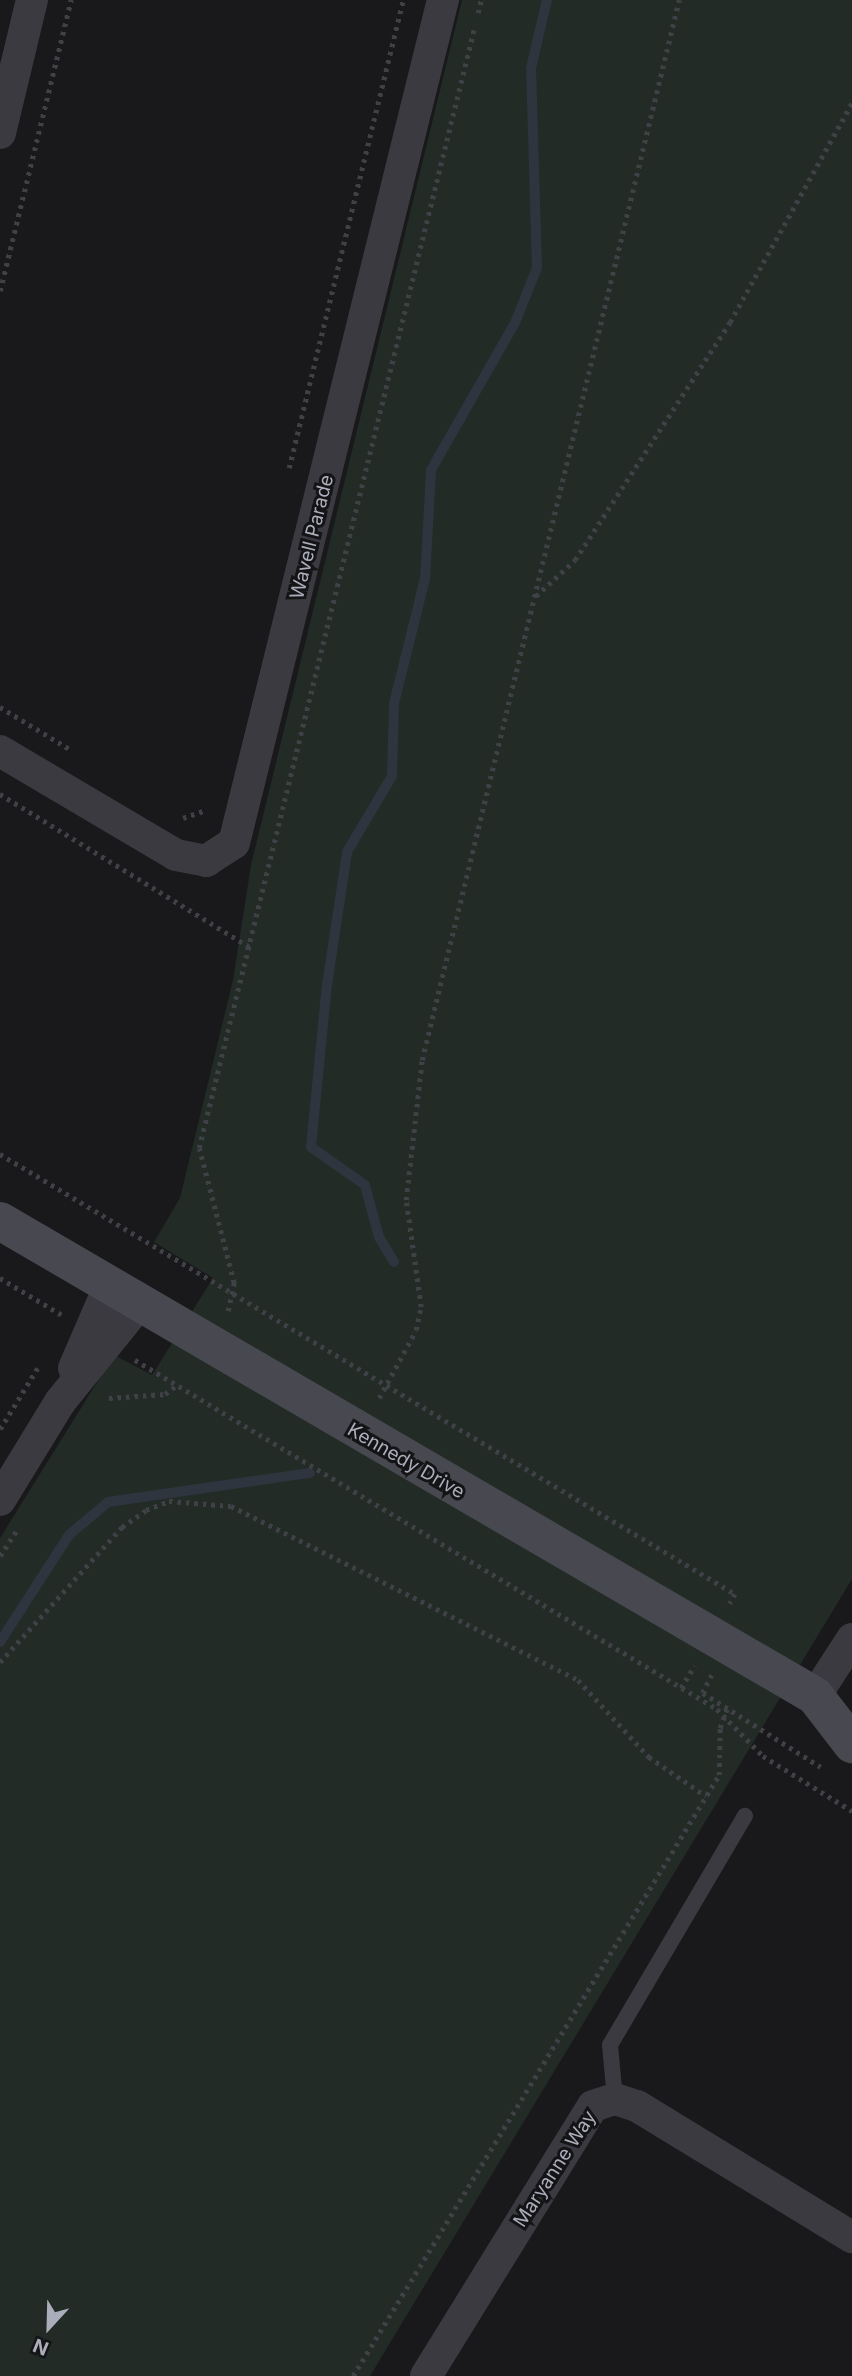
<!DOCTYPE html>
<html>
<head>
<meta charset="utf-8">
<style>
	body { margin:0 }
	#map { position:relative; width:852px; height:2376px; overflow:hidden; background:#19191b; font-family:Inter,sans-serif }
	div>[style] { position:absolute }
	.green>* { inset:0; background:#222b25 }
	.stream>* { height:10px; margin:-5px; padding:0 5px; transform-origin:5px; border-radius:5px; background:#2e353f }
	.path>* { height:4.5px; margin-top:-2.25px; transform-origin:0; background:repeating-linear-gradient(90deg,#404147 0 3.5px,transparent 0 8.5px) }
	.lane>* { height:16px; margin:-8px; padding:0 8px; transform-origin:8px; border-radius:8px; background:#3a3a40 }
	.street>* { height:32px; margin:-16px; padding:0 16px; transform-origin:16px; border-radius:16px; background:#3a3a40 }
	.secondary>* { height:38px; margin:-19px; padding:0 19px; transform-origin:19px; border-radius:19px; background:#484850 }
	span { translate:-50% -50%; white-space:nowrap; text-align:center; line-height:1.15; -webkit-text-stroke:6px #141416; paint-order:stroke }
	.street-label { font-size:19px; color:#abadbb }
	.north { position:absolute; left:14px; top:2292px; width:70px; height:70px; -webkit-text-stroke:5px #141416; paint-order:stroke; rotate:202deg; font-size:19px; font-weight:700; line-height:28px; text-align:center; color:#abadbb }
	.north::after { content:''; display:block; margin:auto; width:24px; height:32px; background:#abadbb; clip-path:polygon(50% 0,100% 100%,50% 72%,0 100%) }
</style>
</head>
<body>
<div id="map">
	<div class="green">
		<i style="clip-path:polygon(462px 0,852px 0,852px 1579px,370px 2376px,0 2376px,0 1538px,114px 1355px,152px 1375px,213px 1278px,154px 1242px,180px 1198px,233px 980px,251px 865px)"></i>
	</div>
	<div class="stream">
		<i style="left:394px;top:1262px;width:29px;rotate:-121deg"></i>
		<i style="left:379px;top:1237px;width:54px;rotate:-105.1deg"></i>
		<i style="left:365px;top:1185px;width:66px;rotate:-144.9deg"></i>
		<i style="left:311px;top:1147px;width:163px;rotate:-84.4deg"></i>
		<i style="left:327px;top:985px;width:134px;rotate:-81.4deg"></i>
		<i style="left:347px;top:852px;width:88px;rotate:-59.4deg"></i>
		<i style="left:392px;top:776px;width:73px;rotate:-88.4deg"></i>
		<i style="left:394px;top:703px;width:128px;rotate:-76deg"></i>
		<i style="left:425px;top:579px;width:109px;rotate:-86.8deg"></i>
		<i style="left:431px;top:470px;width:169px;rotate:-60.3deg"></i>
		<i style="left:515px;top:323px;width:59px;rotate:-68.2deg"></i>
		<i style="left:537px;top:268px;width:200px;rotate:-91.7deg"></i>
		<i style="left:531px;top:68px;width:70px;rotate:-76.8deg"></i>
		<i style="left:0;top:1642px;width:127px;rotate:-57.2deg"></i>
		<i style="left:69px;top:1535px;width:51px;rotate:-40.2deg"></i>
		<i style="left:108px;top:1502px;width:204px;rotate:-8.2deg"></i>
	</div>
	<div class="path">
		<i style="left:478px;top:13px;width:13px;rotate:-77deg"></i>
		<i style="left:0;top:291px;width:300px;rotate:-76.3deg"></i>
		<i style="left:289px;top:468px;width:482px;rotate:-76.3deg"></i>
		<i style="left:536px;top:596px;width:53px;rotate:-42.7deg"></i>
		<i style="left:575px;top:560px;width:284px;rotate:-56.9deg"></i>
		<i style="left:730px;top:322px;width:251px;rotate:-60.9deg"></i>
		<i style="left:0;top:707px;width:83px;rotate:31.2deg"></i>
		<i style="left:0;top:794px;width:293px;rotate:31.5deg"></i>
		<i style="left:183px;top:818px;width:24px;rotate:-19deg"></i>
		<i style="left:0;top:1154px;width:857px;rotate:30.91deg"></i>
		<i style="left:735px;top:1594px;width:11px;rotate:117deg"></i>
		<i style="left:0;top:1278px;width:72px;rotate:30.8deg"></i>
		<i style="left:228px;top:1311px;width:29px;rotate:-78deg"></i>
		<i style="left:234px;top:1283px;width:139px;rotate:-104.5deg"></i>
		<i style="left:199px;top:1148px;width:1156px;rotate:-76.19deg"></i>
		<i style="left:135px;top:1360px;width:679px;rotate:30.95deg"></i>
		<i style="left:717px;top:1709px;width:66px;rotate:45.6deg"></i>
		<i style="left:763px;top:1756px;width:105px;rotate:31.7deg"></i>
		<i style="left:109px;top:1398px;width:56px;rotate:-4.1deg"></i>
		<i style="left:165px;top:1394px;width:15px;rotate:-37deg"></i>
		<i style="left:379px;top:1398px;width:77px;rotate:-61.4deg"></i>
		<i style="left:416px;top:1330px;width:24px;rotate:-78deg"></i>
		<i style="left:421px;top:1307px;width:108px;rotate:-98deg"></i>
		<i style="left:406px;top:1200px;width:141px;rotate:-83.5deg"></i>
		<i style="left:422px;top:1060px;width:1091px;rotate:-76.37deg"></i>
		<i style="left:0;top:1429px;width:76px;rotate:-58.4deg"></i>
		<i style="left:0;top:1556px;width:33px;rotate:-57deg"></i>
		<i style="left:0;top:1662px;width:182px;rotate:-47.9deg"></i>
		<i style="left:122px;top:1527px;width:29px;rotate:-35deg"></i>
		<i style="left:146px;top:1510px;width:25px;rotate:-21deg"></i>
		<i style="left:169px;top:1501px;width:62px;rotate:4.6deg"></i>
		<i style="left:231px;top:1506px;width:388px;rotate:26.6deg"></i>
		<i style="left:578px;top:1680px;width:105px;rotate:47.3deg"></i>
		<i style="left:649px;top:1757px;width:69px;rotate:34.4deg"></i>
		<i style="left:712px;top:1675px;width:20px;rotate:117deg"></i>
		<i style="left:703px;top:1693px;width:139px;rotate:32.1deg"></i>
		<i style="left:681px;top:1688px;width:26px;rotate:-59deg"></i>
		<i style="left:353px;top:2376px;width:704px;rotate:-58.66deg"></i>
		<i style="left:719px;top:1775px;width:47px;rotate:-88.8deg"></i>
		<i style="left:720px;top:1728px;width:20px;rotate:-70deg"></i>
	</div>
	<div class="lane">
		<i style="left:615px;top:2099px;width:54px;rotate:-95.3deg"></i>
		<i style="left:610px;top:2045px;width:266px;rotate:-59.5deg"></i>
	</div>
	<div class="street">
		<i style="left:0;top:133px;width:137px;rotate:-76.5deg"></i>
		<i style="left:0;top:751px;width:204px;rotate:30.6deg"></i>
		<i style="left:176px;top:855px;width:31px;rotate:11deg"></i>
		<i style="left:206px;top:861px;width:33px;rotate:-33deg"></i>
		<i style="left:234px;top:843px;width:869px;rotate:-76.08deg"></i>
		<i style="left:74px;top:1368px;width:88px;rotate:-66.6deg"></i>
		<i style="left:0;top:1500px;width:115px;rotate:-58.5deg"></i>
		<i style="left:60px;top:1402px;width:126px;rotate:-51.1deg"></i>
		<i style="left:815px;top:1696px;width:68px;rotate:-57deg"></i>
		<i style="left:426px;top:2376px;width:317px;rotate:-58.3deg"></i>
		<i style="left:593px;top:2106px;width:23px;rotate:-18deg"></i>
		<i style="left:615px;top:2099px;width:23px;rotate:18deg"></i>
		<i style="left:637px;top:2106px;width:252px;rotate:31.4deg"></i>
	</div>
	<div class="secondary">
		<i style="left:0;top:1221px;width:943px;rotate:30.23deg"></i>
		<i style="left:815px;top:1696px;width:61px;rotate:52.4deg"></i>
	</div>
	<div class="street-label">
		<span style="left:312px;top:537px;rotate:-76deg">Wavell Parade</span>
		<span style="left:406px;top:1461px;rotate:30deg">Kennedy Drive</span>
		<span style="left:555px;top:2169px;rotate:-57deg">Maryanne Way</span>
	</div>
	<div class="north">N</div>
</div>
</body>
</html>
